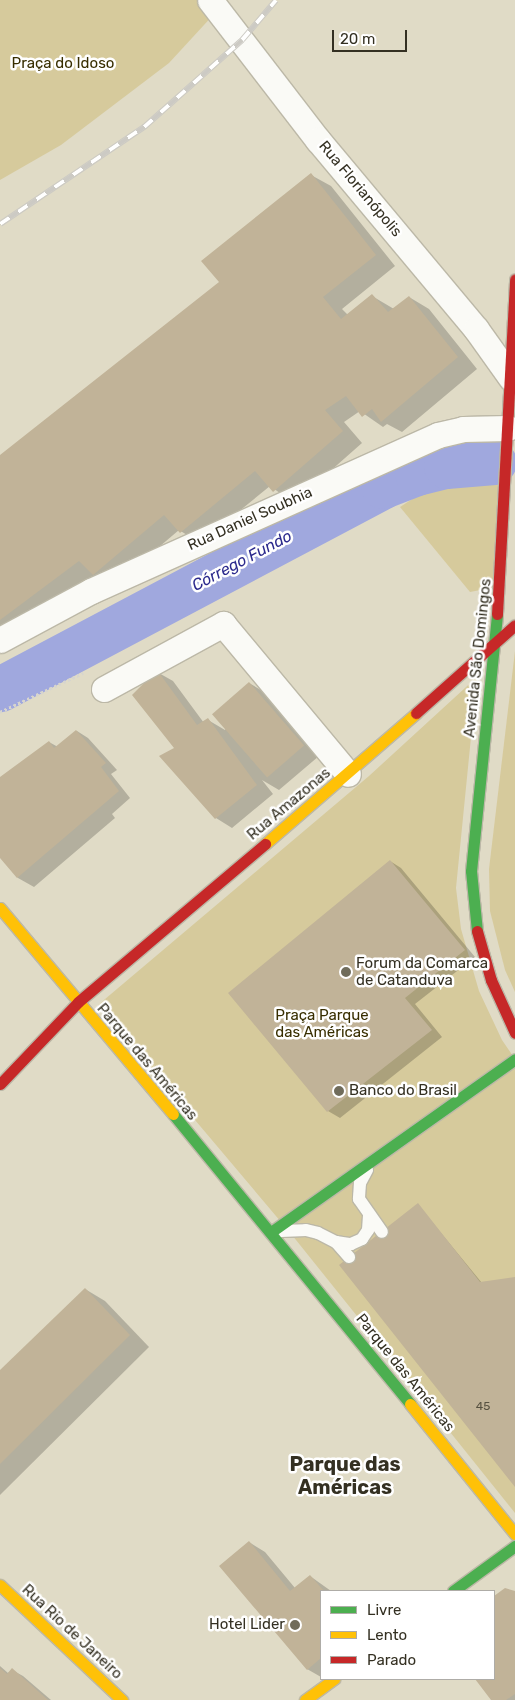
<!DOCTYPE html>
<html>
<head>
<meta charset="utf-8">
<style>
	body { margin:0 }
	#map { position:relative; width:515px; height:1700px; overflow:hidden; background:#e0dbc6; font-family:Rubik,sans-serif }
	div>[style] { position:absolute }
	.green>* { inset:0; background:#d6ca9c }
	.shadow>* { inset:0; background:#0003 }
	.river>* { height:45px; margin:-22.5px; padding:0 22.5px; transform-origin:22.5px; border-radius:22.5px; background:#a0a8de }
	.building>* { inset:0; background:#c1b398; transform-origin:0 0 }
	.path>* { height:3px; margin-top:-1.5px; transform-origin:0; background:repeating-linear-gradient(90deg,#d7d5ce 0 2.5px,transparent 0 5px) }
	.roads { filter:drop-shadow(1px 0 #bcb8a7) drop-shadow(-1px 0 #bcb8a7) drop-shadow(0 1px #bcb8a7) drop-shadow(0 -1px #bcb8a7) }
	.lane>* { height:12px; margin:-6px; padding:0 6px; transform-origin:6px; border-radius:6px; background:#fafaf6 }
	.street>* { height:25px; margin:-12.5px; padding:0 12.5px; transform-origin:12.5px; border-radius:12.5px; background:#fafaf6 }
	.fast>* { height:11px; margin:-5.5px; padding:0 5.5px; transform-origin:5.5px; border-radius:5.5px; background:#4caf50 }
	.slow>* { height:11px; margin:-5.5px; padding:0 5.5px; transform-origin:5.5px; border-radius:5.5px; background:#ffc107 }
	.jam>* { height:11px; margin:-5.5px; padding:0 5.5px; transform-origin:5.5px; border-radius:5.5px; background:#c62828 }
	.rail>* { height:5.5px; margin-top:-2.75px; transform-origin:0; background:repeating-linear-gradient(90deg,#fff 0 11px,#cccac4 0 22px); box-sizing:border-box; border-block:1px solid #cccac4 }
	.dots>* { width:14px; height:14px; translate:-50% -50%; box-sizing:border-box; border:2px solid #fff; border-radius:50% }
	span { translate:-50% -50%; white-space:nowrap; text-align:center; line-height:1.15; -webkit-text-stroke:5px #fff; paint-order:stroke }
	.number-label { font-size:12px; color:#575140 }
	.number-label span { -webkit-text-stroke-width:0 }
	.park-label { font-size:15px; color:#382e00 }
	.street-label { font-size:15px; color:#343022 }
	.poi-label { font-size:15px; color:#343022 }
	.left { translate:0 -50%; text-align:left }
	.right { translate:-100% -50%; text-align:right }
	.water-label { font-size:16px; color:#2c2a8d; font-style:italic }
	.district-label { font-size:20px; color:#343022; font-weight:700 }
	.legend { position:absolute; left:320px; top:1590px; width:175px; height:90px; box-sizing:border-box; background:#fff; border:1px solid #aeaca7; margin:0; padding:6px 9px; list-style:none; font-size:15px; color:#343022 }
	.legend li { display:flex; align-items:center; gap:10px; height:25px }
	.legend b { width:25px; border:1px solid #aeaca7 }
	.scale { position:absolute; left:332px; top:30px; width:75px; height:22px; box-sizing:border-box; border:2px solid #343022; border-top:0; padding-left:6px; font-size:15px; line-height:18px; white-space:nowrap; color:#343022; -webkit-text-stroke:4px #fff; paint-order:stroke }
</style>
</head>
<body>
<div id="map">
	<div class="green">
		<i style="clip-path:polygon(0 0,227px 0,169px 63px,61px 145px,0 180px)"></i>
		<i style="clip-path:polygon(483px 478px,501px 483px,496px 587px,470px 592px,400px 507px,423px 492px)"></i>
		<i style="clip-path:polygon(515px 651px,515px 992px,505px 970px,490px 911px,489px 869px)"></i>
		<i style="clip-path:polygon(477px 677px,456px 888px,461px 929px,479px 991px,502px 1040px,515px 1059px,515px 1513px,292px 1235px,98px 1005px,369px 776px)"></i>
	</div>
	<div class="shadow">
		<i style="clip-path:polygon(311px 175px,331px 186px,395px 266px,342px 309px,348px 315px,372px 296px,394px 309px,409px 297px,429px 309px,477px 369px,402px 432px,387px 424px,383px 427px,360px 411px,344px 422px,362px 443px,294px 503px,270px 486px,200px 543px,179px 530px,113px 586px,95px 575px,9px 639px,0 640px,0 457px,220px 283px)"></i>
		<i style="clip-path:polygon(157px 672px,173px 681px,204px 723px,208px 720px,225px 730px,249px 683px,266px 693px,319px 756px,279px 790px,262px 780px,273px 794px,232px 828px,216px 818px,161px 757px,176px 748px)"></i>
		<i style="clip-path:polygon(77px 731px,88px 738px,117px 770px,111px 774px,130px 798px,112px 814px,115px 818px,34px 887px,18px 878px,0 856px,0 781px,49px 742px,58px 747px)"></i>
		<i style="clip-path:polygon(390px 861px,401px 868px,475px 957px,415px 1004px,442px 1037px,340px 1118px,328px 1111px,230px 993px)"></i>
		<i style="clip-path:polygon(418px 1205px,482px 1283px,515px 1278px,515px 1485px)"></i>
		<i style="clip-path:polygon(85px 1289px,105px 1301px,149px 1347px,0 1495px,0 1372px)"></i>
		<i style="clip-path:polygon(249px 1542px,265px 1552px,295px 1588px,310px 1576px,331px 1591px,321px 1591px,321px 1677px,307px 1669px)"></i>
		<i style="clip-path:polygon(505px 1589px,515px 1592px,515px 1700px,493px 1700px,476px 1679px,494px 1679px,494px 1598px)"></i>
		<i style="clip-path:polygon(0 1666px,8px 1673px,12px 1670px,23px 1676px,51px 1700px,0 1700px)"></i>
	</div>
	<div class="river">
		<i style="left:0;top:689px;width:433px;rotate:-27.9deg"></i>
		<i style="left:383px;top:486px;width:36px;rotate:-21deg"></i>
		<i style="left:417px;top:473px;width:30px;rotate:-14deg"></i>
		<i style="left:446px;top:466px;width:48px;rotate:-4.8deg"></i>
	</div>
	<div class="building">
		<i style="clip-path:polygon(311px 173px,376px 255px,323px 297px,341px 319px,372px 294px,388px 312px,409px 296px,458px 357px,381px 422px,372px 409px,362px 417px,346px 396px,325px 410px,343px 431px,273px 492px,255px 471px,180px 533px,164px 515px,93px 575px,79px 561px,0 620px,0 455px,219px 282px,201px 261px)"></i>
		<i style="clip-path:polygon(157px 670px,197px 725px,208px 718px,257px 785px,215px 819px,159px 756px,174px 748px,132px 695px)"></i>
		<i style="left:249px;top:682px;width:84px;height:49px;rotate:49deg"></i>
		<i style="clip-path:polygon(76px 730px,106px 763px,101px 767px,119px 791px,17px 878px,0 858px,0 777px,49px 741px,54px 748px)"></i>
		<i style="clip-path:polygon(390px 860px,465px 950px,405px 998px,432px 1030px,327px 1112px,228px 993px)"></i>
		<i style="clip-path:polygon(418px 1203px,480px 1282px,515px 1277px,515px 1487px,339px 1265px)"></i>
		<i style="clip-path:polygon(85px 1288px,130px 1335px,0 1464px,0 1370px)"></i>
		<i style="clip-path:polygon(249px 1541px,290px 1591px,310px 1575px,324px 1591px,321px 1591px,321px 1658px,307px 1670px,219px 1566px)"></i>
		<i style="clip-path:polygon(505px 1588px,515px 1591px,515px 1694px,506px 1700px,491px 1700px,475px 1679px,494px 1679px,494px 1596px)"></i>
		<i style="clip-path:polygon(0 1668px,7px 1674px,12px 1668px,48px 1700px,0 1700px)"></i>
	</div>
	<div class="path">
		<i style="left:0;top:712px;width:92px;rotate:-25.2deg"></i>
	</div>
	<div class="roads">
		<div class="lane">
			<i style="left:367px;top:1170px;width:15px;rotate:118deg"></i>
			<i style="left:360px;top:1183px;width:16px;rotate:94deg"></i>
			<i style="left:359px;top:1199px;width:40px;rotate:55.1deg"></i>
			<i style="left:281px;top:1231px;width:25px;rotate:-2deg"></i>
			<i style="left:306px;top:1230px;width:12px;rotate:14deg"></i>
			<i style="left:318px;top:1233px;width:20px;rotate:27deg"></i>
			<i style="left:336px;top:1242px;width:20px;rotate:49deg"></i>
			<i style="left:336px;top:1242px;width:15px;rotate:8deg"></i>
			<i style="left:351px;top:1244px;width:12px;rotate:-24deg"></i>
			<i style="left:362px;top:1239px;width:11px;rotate:-56deg"></i>
			<i style="left:368px;top:1230px;width:14px;rotate:-86deg"></i>
		</div>
		<div class="street">
			<i style="left:210px;top:0;width:177px;rotate:52.4deg"></i>
			<i style="left:318px;top:140px;width:246px;rotate:50.1deg"></i>
			<i style="left:476px;top:329px;width:60px;rotate:54.5deg"></i>
			<i style="left:0;top:640px;width:103px;rotate:-28.3deg"></i>
			<i style="left:91px;top:591px;width:380px;rotate:-24.2deg"></i>
			<i style="left:438px;top:435px;width:26px;rotate:-13deg"></i>
			<i style="left:463px;top:429px;width:45px;rotate:-1.3deg"></i>
			<i style="left:104px;top:689px;width:136px;rotate:-28.6deg"></i>
			<i style="left:223px;top:624px;width:195px;rotate:50.2deg"></i>
		</div>
		<div class="fast">
			<i style="left:477px;top:931px;width:60px;rotate:-95.7deg"></i>
			<i style="left:471px;top:871px;width:258px;rotate:-84.2deg"></i>
			<i style="left:173px;top:1114px;width:375px;rotate:50.7deg"></i>
			<i style="left:271px;top:1232px;width:299px;rotate:-35.3deg"></i>
			<i style="left:453px;top:1591px;width:77px;rotate:-36deg"></i>
		</div>
		<div class="slow">
			<i style="left:265px;top:844px;width:200px;rotate:-40.9deg"></i>
			<i style="left:0;top:908px;width:269px;rotate:50deg"></i>
			<i style="left:410px;top:1404px;width:167px;rotate:51.1deg"></i>
			<i style="left:0;top:1585px;width:168px;rotate:43.3deg"></i>
			<i style="left:305px;top:1700px;width:36px;rotate:-36deg"></i>
		</div>
		<div class="jam">
			<i style="left:497px;top:614px;width:335px;rotate:-86.9deg"></i>
			<i style="left:416px;top:713px;width:132px;rotate:-41.6deg"></i>
			<i style="left:477px;top:931px;width:51px;rotate:74.1deg"></i>
			<i style="left:491px;top:980px;width:58px;rotate:65.6deg"></i>
			<i style="left:0;top:1084px;width:113px;rotate:-46.4deg"></i>
			<i style="left:78px;top:1002px;width:245px;rotate:-40.2deg"></i>
		</div>
	</div>
	<div class="rail">
		<i style="left:0;top:224px;width:174px;rotate:-34deg"></i>
		<i style="left:144px;top:127px;width:131px;rotate:-41.6deg"></i>
		<i style="left:242px;top:40px;width:52px;rotate:-49.6deg"></i>
	</div>
	<div class="dots">
		<i style="left:346px;top:972px;background:#706c5b"></i>
		<i style="left:339px;top:1091px;background:#706c5b"></i>
		<i style="left:295px;top:1625px;background:#706c5b"></i>
	</div>
	<div class="number-label">
		<span style="left:483px;top:1407px">45</span>
	</div>
	<div class="park-label">
		<span style="left:63px;top:64px">Praça do Idoso</span>
		<span style="left:322px;top:1024px">Praça Parque<br>das Américas</span>
	</div>
	<div class="street-label">
		<span style="left:360px;top:189px;rotate:50deg">Rua Florianópolis</span>
		<span style="left:250px;top:519px;rotate:-24deg">Rua Daniel Soubhia</span>
		<span style="left:478px;top:658px;rotate:-84deg">Avenida São Domingos</span>
		<span style="left:289px;top:804px;rotate:-40deg">Rua Amazonas</span>
		<span style="left:147px;top:1062px;rotate:50deg">Parque das Américas</span>
		<span style="left:405px;top:1373px;rotate:51deg">Parque das Américas</span>
		<span style="left:72px;top:1632px;rotate:43deg">Rua Rio de Janeiro</span>
	</div>
	<div class="poi-label">
		<span class="left" style="left:356px;top:972px">Forum da Comarca<br>de Catanduva</span>
		<span class="left" style="left:349px;top:1091px">Banco do Brasil</span>
		<span class="right" style="left:285px;top:1625px">Hotel Lider</span>
	</div>
	<div class="water-label">
		<span style="left:242px;top:561px;rotate:-28deg">Córrego Fundo</span>
	</div>
	<div class="district-label">
		<span style="left:345px;top:1476px">Parque das<br>Américas</span>
	</div>
	<ul class="legend">
	<li><b style="height:6px;background:#4caf50"></b>Livre</li>
	<li><b style="height:6px;background:#ffc107"></b>Lento</li>
	<li><b style="height:6px;background:#c62828"></b>Parado</li>
	</ul>
	<div class="scale">20 m</div>
</div>
</body>
</html>
